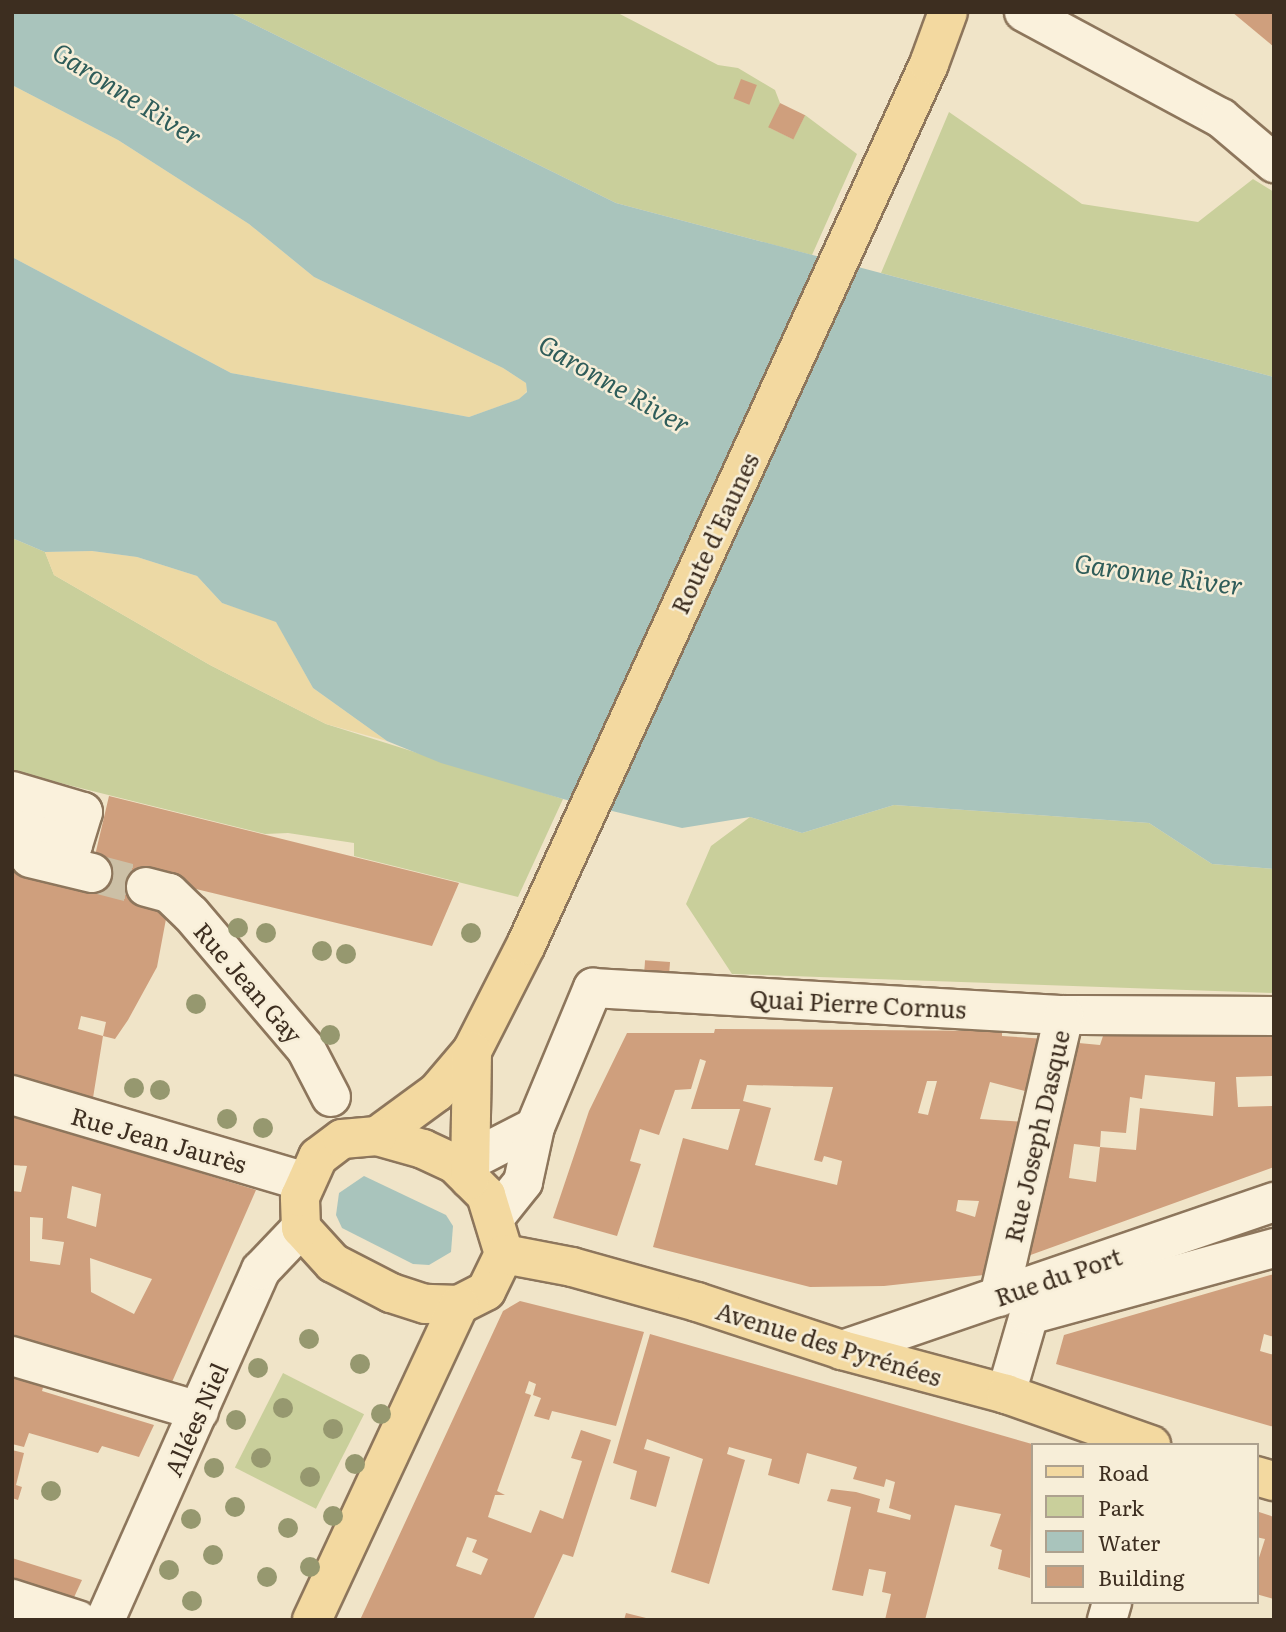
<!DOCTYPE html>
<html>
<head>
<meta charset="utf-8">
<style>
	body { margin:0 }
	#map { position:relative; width:1286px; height:1632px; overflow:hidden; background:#f0e4c8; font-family:Literata,serif }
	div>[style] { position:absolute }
	.green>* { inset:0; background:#c9cf9b; transform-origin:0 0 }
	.sand>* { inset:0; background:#ecd9a5 }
	.water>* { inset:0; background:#a9c4bc }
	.building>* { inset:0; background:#cf9f7d; transform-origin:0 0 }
	.minor-tunnel>* { height:38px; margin-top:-19px; transform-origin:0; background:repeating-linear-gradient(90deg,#ccc0a6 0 38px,transparent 0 57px) }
	.roads { filter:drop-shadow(2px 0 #8d765c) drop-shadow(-2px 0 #8d765c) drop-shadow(0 2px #8d765c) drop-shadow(0 -2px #8d765c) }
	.minor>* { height:38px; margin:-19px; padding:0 19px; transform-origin:19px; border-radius:19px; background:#faf1dc }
	.major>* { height:38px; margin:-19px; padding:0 19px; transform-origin:19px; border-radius:19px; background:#f3d9a0 }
	.trees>* { width:20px; height:20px; margin:-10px; border-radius:50%; background:#96986f }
	span { translate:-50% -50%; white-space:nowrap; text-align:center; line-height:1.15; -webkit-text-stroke:5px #f7eed8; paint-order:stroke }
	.street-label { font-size:24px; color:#3d2e20 }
	.water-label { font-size:26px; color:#2f5d5a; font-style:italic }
	.frame { position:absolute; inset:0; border:14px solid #3d2e20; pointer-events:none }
	.legend { position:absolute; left:1031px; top:1443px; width:228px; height:161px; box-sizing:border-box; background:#f7eed8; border:2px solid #ada18e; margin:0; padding:9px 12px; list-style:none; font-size:21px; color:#3d2e20 }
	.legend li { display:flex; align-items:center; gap:14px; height:35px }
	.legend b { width:35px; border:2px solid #ada18e }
</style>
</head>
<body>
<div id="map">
	<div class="green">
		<i style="clip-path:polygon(229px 12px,616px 12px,718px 65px,738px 68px,775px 90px,780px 103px,770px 128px,793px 139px,805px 115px,857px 154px,812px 255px,616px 203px)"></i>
		<i style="clip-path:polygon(949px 112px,1082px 204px,1198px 222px,1253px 179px,1274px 192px,1274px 377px,881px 273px)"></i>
		<i style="clip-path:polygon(12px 538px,45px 552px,54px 575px,210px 665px,326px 724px,563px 799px,518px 897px,354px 856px,354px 843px,288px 833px,265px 834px,12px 771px)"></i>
		<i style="clip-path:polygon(894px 805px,1149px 823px,1212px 864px,1274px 869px,1274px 993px,732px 974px,686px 904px,711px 846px,750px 817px,802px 833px)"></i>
		<i style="left:283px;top:1373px;width:91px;height:106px;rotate:27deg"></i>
	</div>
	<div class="sand">
		<i style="clip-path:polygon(12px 85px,118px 140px,249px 224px,314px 277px,503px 368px,526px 383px,527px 391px,520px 399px,469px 417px,231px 373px,12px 257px)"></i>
		<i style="clip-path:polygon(92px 551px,137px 557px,197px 576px,222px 603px,276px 621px,313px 688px,387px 741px,326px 724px,210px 665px,54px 575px,45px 552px)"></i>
	</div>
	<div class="water">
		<i style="clip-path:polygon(12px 12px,229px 12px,616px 203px,1274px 377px,1274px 869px,1212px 864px,1149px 823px,894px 805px,802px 833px,750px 817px,682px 828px,563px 799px,441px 763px,387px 741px,313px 688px,276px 622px,222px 603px,197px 576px,137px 557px,92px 551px,45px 552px,12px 538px,12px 257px,231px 373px,469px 417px,519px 399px,527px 392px,526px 383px,503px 368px,314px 277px,249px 224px,118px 140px,12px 85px)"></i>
		<i style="clip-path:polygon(364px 1176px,446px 1215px,453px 1226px,451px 1252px,429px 1265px,413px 1264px,342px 1228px,336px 1215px,339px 1193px)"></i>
	</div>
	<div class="building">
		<i style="clip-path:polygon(1232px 12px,1274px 12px,1274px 47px)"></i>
		<i style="left:741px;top:79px;width:17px;height:21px;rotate:21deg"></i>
		<i style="left:780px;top:103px;width:28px;height:27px;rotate:26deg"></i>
		<i style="clip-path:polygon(109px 796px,459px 883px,432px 946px,167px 882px,169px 903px,157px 967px,128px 1020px,115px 1039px,103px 1036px,106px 1022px,81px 1016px,78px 1029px,103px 1036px,92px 1104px,12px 1081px,12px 868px,92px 886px,93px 864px)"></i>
		<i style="left:670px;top:962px;width:15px;height:25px;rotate:94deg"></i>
		<i style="clip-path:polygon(evenodd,715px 1029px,1002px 1031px,1002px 1036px,1046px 1039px,1029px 1092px,990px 1082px,980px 1119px,1026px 1122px,984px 1275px,884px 1286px,810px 1287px,653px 1247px,683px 1138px,728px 1150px,740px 1109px,691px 1109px,706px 1061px,700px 1059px,691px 1089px,675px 1090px,659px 1135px,640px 1129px,630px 1161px,641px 1164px,617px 1236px,553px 1218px,589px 1111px,627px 1033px,714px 1033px,715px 1029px,927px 1081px,937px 1081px,928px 1115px,918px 1113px,927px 1081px,715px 1029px,747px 1085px,833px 1087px,814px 1160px,822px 1162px,824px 1156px,842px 1161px,837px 1185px,755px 1165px,771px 1108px,743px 1101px,747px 1085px,715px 1029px,958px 1200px,979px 1201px,975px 1217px,956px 1211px,958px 1200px)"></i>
		<i style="clip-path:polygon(evenodd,1274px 1032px,1274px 1076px,1236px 1077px,1238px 1107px,1274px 1106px,1274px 1167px,1014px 1261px,1068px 1042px,1100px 1045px,1104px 1033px,1274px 1032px,1145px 1075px,1215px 1082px,1213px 1116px,1140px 1108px,1136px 1150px,1100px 1147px,1101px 1131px,1126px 1133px,1130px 1097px,1142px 1099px,1145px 1075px,1274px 1032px,1074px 1144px,1100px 1147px,1096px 1182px,1069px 1178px,1074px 1144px)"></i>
		<i style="clip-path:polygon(evenodd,12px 1115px,256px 1190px,172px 1382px,12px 1335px,12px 1191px,21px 1192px,27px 1166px,12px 1165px,12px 1115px,72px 1186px,101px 1194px,96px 1227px,67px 1218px,72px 1186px,12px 1115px,30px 1217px,43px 1218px,42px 1239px,64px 1242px,60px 1265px,30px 1261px,30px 1217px,12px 1115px,90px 1258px,152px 1279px,134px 1314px,91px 1292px,90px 1258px)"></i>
		<i style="clip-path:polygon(1274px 1274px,1274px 1337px,1264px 1334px,1260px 1351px,1274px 1355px,1274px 1427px,1056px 1364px,1064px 1335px)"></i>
		<i style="clip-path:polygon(evenodd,520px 1301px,644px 1332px,616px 1426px,552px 1411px,549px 1420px,534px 1416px,541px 1398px,533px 1395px,536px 1384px,529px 1381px,525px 1393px,531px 1395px,497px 1491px,505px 1495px,495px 1495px,488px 1517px,531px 1533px,540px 1510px,563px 1519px,582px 1461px,571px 1458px,581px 1430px,611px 1440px,573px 1557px,563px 1554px,533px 1620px,360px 1620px,503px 1311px,520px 1301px,467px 1537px,477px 1540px,472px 1552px,488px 1559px,481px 1575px,456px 1566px,467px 1537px)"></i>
		<i style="clip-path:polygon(650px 1334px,1032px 1444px,1030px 1578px,998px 1569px,1002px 1550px,990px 1546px,1001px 1514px,955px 1505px,925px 1620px,885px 1620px,891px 1594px,882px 1592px,886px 1572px,869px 1569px,863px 1596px,832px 1590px,851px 1507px,827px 1501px,831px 1489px,856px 1492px,880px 1499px,877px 1512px,910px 1520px,911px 1515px,889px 1508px,895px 1482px,886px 1479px,884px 1487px,853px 1479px,857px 1467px,807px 1453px,799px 1484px,768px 1475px,772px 1459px,729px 1447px,727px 1454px,745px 1460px,709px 1584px,671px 1572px,703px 1459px,647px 1439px,644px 1449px,670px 1457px,656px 1507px,630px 1499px,637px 1471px,613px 1463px)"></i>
		<i style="clip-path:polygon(12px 1370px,45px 1380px,42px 1391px,154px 1425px,139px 1457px,102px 1446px,98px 1453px,29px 1433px,24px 1447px,12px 1444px)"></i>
		<i style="clip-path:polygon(12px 1450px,24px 1453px,16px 1485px,22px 1487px,18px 1500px,12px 1498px)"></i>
		<i style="clip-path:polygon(1256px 1511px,1274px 1517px,1274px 1599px,1256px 1594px,1256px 1567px,1265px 1539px,1256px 1537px)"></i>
		<i style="clip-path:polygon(12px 1558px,82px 1580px,70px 1606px,12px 1588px)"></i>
		<i style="clip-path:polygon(626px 1613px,650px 1619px,650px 1620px,624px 1620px)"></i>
	</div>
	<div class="minor-tunnel">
		<i style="left:92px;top:873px;width:56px;rotate:14.5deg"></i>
	</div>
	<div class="roads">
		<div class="minor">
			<i style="left:1024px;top:12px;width:224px;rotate:28.3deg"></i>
			<i style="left:1221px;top:118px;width:70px;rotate:40.3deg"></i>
			<i style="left:12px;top:791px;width:74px;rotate:16.5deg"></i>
			<i style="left:83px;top:812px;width:34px;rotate:107deg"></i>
			<i style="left:73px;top:845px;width:63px;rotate:-164.4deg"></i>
			<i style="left:30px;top:858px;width:64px;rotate:13.6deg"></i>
			<i style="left:146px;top:887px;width:24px;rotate:15deg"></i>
			<i style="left:169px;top:893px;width:30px;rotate:44deg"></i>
			<i style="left:191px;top:914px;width:177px;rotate:49.6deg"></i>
			<i style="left:306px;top:1049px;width:54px;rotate:62.5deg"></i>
			<i style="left:12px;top:1095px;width:306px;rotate:16.5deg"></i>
			<i style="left:469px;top:1161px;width:74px;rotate:-27.3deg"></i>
			<i style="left:495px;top:1217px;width:45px;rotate:-51.3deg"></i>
			<i style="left:523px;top:1182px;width:56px;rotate:-77.7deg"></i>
			<i style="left:535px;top:1127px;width:151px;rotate:-67.4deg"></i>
			<i style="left:593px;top:988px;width:472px;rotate:3.3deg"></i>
			<i style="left:1064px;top:1015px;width:210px;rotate:0.3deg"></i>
			<i style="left:999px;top:1297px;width:289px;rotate:-77deg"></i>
			<i style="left:842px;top:1350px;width:457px;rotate:-18.9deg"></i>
			<i style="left:12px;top:1356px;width:195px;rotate:16.4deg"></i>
			<i style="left:1006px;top:1394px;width:82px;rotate:-73.8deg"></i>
			<i style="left:1029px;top:1315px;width:254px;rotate:-15.3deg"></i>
			<i style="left:12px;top:1599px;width:69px;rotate:17.7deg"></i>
			<i style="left:105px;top:1620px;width:383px;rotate:-66deg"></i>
			<i style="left:261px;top:1270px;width:58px;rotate:-46.4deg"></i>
			<i style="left:1107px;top:1620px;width:19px;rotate:-74deg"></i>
		</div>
		<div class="major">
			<i style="left:377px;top:1136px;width:74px;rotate:-36.3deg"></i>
			<i style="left:437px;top:1092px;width:54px;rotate:-49.5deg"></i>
			<i style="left:472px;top:1051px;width:119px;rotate:-63deg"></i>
			<i style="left:526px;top:945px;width:969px;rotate:-65.42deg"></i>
			<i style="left:929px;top:64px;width:55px;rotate:-69.9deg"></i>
			<i style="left:377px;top:1136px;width:48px;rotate:15.8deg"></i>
			<i style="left:423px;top:1149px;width:35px;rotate:25deg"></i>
			<i style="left:455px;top:1164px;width:44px;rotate:45deg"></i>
			<i style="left:486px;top:1195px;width:62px;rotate:73deg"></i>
			<i style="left:504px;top:1254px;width:41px;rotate:115.9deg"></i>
			<i style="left:486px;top:1291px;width:30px;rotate:153deg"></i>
			<i style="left:459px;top:1305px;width:34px;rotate:-178deg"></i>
			<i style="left:425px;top:1304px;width:36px;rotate:-162deg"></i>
			<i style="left:391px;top:1293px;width:65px;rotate:-152.7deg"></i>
			<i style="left:333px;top:1263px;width:47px;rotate:-132.4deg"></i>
			<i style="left:301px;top:1228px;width:31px;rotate:-92deg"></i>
			<i style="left:300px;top:1197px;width:44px;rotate:-65.8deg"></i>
			<i style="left:318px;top:1157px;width:30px;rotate:-37deg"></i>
			<i style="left:342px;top:1139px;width:35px;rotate:-5deg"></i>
			<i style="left:470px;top:1179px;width:128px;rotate:-89.1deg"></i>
			<i style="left:504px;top:1254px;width:69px;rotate:10.8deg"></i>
			<i style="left:572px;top:1267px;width:130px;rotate:15.6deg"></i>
			<i style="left:697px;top:1302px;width:153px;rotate:18.3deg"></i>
			<i style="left:842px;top:1350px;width:170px;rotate:15deg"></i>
			<i style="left:1006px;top:1394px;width:154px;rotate:19.4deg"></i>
			<i style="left:1256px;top:1476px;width:19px;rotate:16deg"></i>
			<i style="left:312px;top:1620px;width:348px;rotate:-65deg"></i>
		</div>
	</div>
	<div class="trees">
		<i style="left:238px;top:928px"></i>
		<i style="left:266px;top:933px"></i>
		<i style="left:471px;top:933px"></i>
		<i style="left:322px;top:951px"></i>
		<i style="left:346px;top:954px"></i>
		<i style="left:196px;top:1004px"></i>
		<i style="left:330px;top:1035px"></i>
		<i style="left:134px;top:1088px"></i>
		<i style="left:160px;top:1090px"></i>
		<i style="left:227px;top:1119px"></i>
		<i style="left:263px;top:1128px"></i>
		<i style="left:309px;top:1339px"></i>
		<i style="left:360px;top:1364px"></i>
		<i style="left:258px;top:1368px"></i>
		<i style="left:283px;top:1408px"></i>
		<i style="left:381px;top:1414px"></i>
		<i style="left:236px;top:1420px"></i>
		<i style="left:333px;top:1429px"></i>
		<i style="left:261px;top:1458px"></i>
		<i style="left:355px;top:1464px"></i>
		<i style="left:214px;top:1468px"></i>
		<i style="left:310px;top:1477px"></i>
		<i style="left:51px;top:1491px"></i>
		<i style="left:235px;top:1507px"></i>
		<i style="left:333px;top:1516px"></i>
		<i style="left:191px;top:1519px"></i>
		<i style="left:288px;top:1528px"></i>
		<i style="left:213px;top:1555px"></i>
		<i style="left:310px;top:1567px"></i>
		<i style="left:169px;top:1570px"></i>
		<i style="left:267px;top:1577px"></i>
		<i style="left:192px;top:1601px"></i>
	</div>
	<div class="street-label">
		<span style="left:714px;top:533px;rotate:-65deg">Route d'Eaunes</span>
		<span style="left:249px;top:982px;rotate:49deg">Rue Jean Gay</span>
		<span style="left:858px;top:1003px;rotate:3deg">Quai Pierre Cornus</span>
		<span style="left:1036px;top:1136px;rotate:-77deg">Rue Joseph Dasque</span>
		<span style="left:159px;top:1139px;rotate:16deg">Rue Jean Jaurès</span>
		<span style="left:1058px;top:1276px;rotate:-19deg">Rue du Port</span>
		<span style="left:829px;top:1343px;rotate:17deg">Avenue des Pyrénées</span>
		<span style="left:195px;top:1419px;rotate:-66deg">Allées Niel</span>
	</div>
	<div class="water-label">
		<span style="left:128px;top:93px;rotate:32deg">Garonne River</span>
		<span style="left:615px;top:383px;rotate:30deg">Garonne River</span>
		<span style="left:1159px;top:573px;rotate:8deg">Garonne River</span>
	</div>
	<div class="frame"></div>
	<ul class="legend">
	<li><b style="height:9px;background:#f3d9a0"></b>Road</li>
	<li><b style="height:19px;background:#c9cf9b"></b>Park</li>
	<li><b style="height:19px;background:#a9c4bc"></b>Water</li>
	<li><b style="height:19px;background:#cf9f7d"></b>Building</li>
	</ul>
</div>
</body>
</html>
